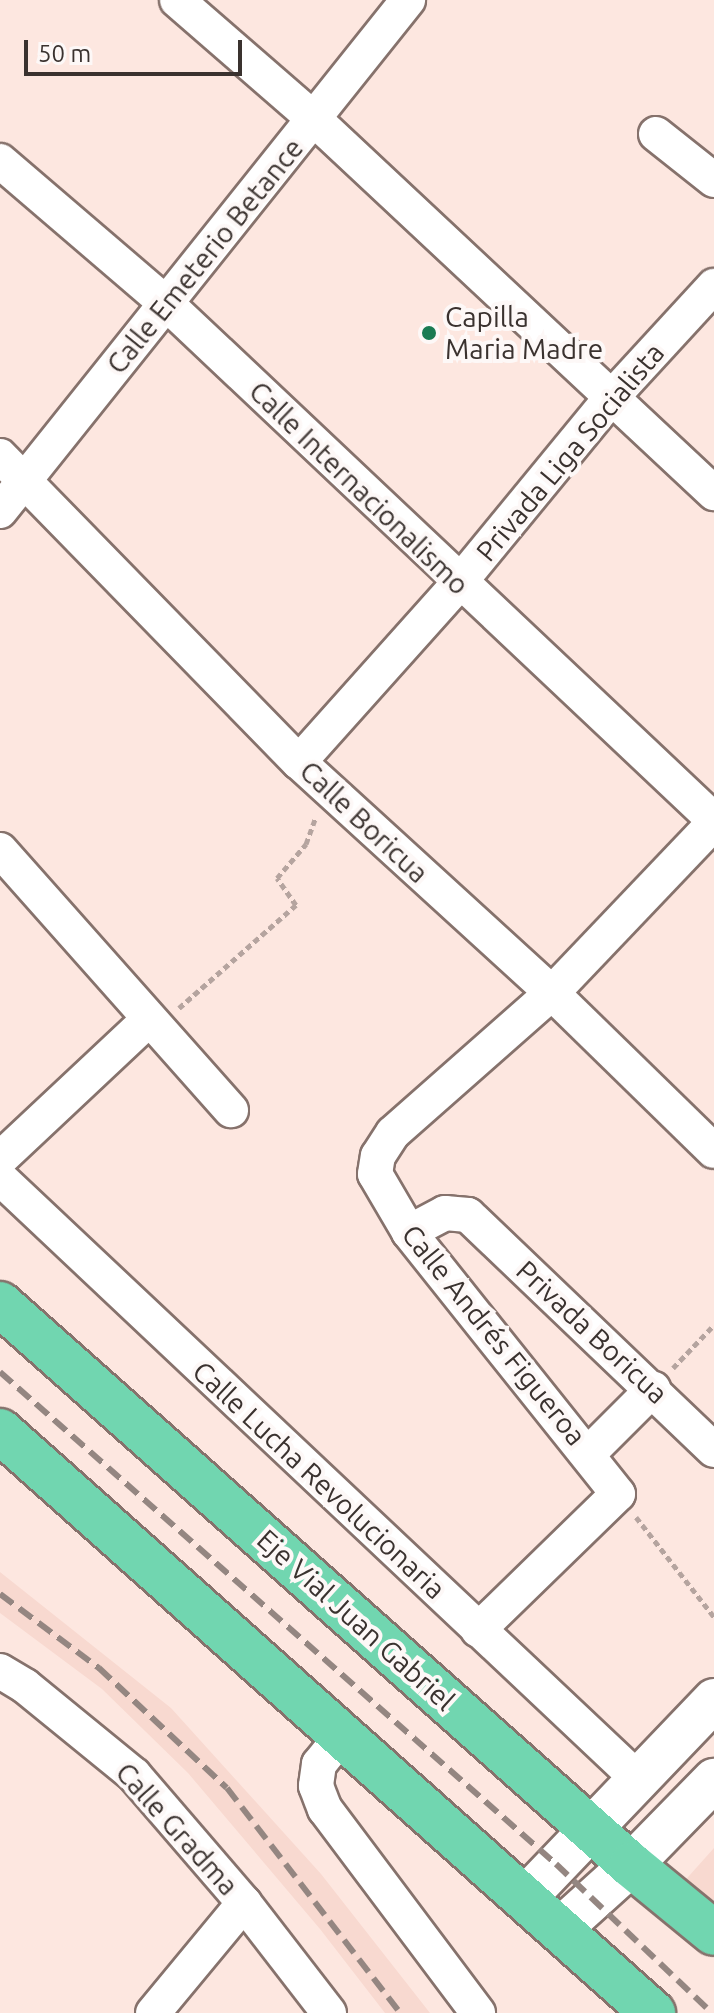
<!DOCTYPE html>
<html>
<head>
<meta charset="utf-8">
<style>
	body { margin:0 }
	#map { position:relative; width:714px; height:2013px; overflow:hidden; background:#fde7e0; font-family:Ubuntu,sans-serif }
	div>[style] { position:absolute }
	.built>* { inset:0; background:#f8d9d0 }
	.path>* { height:5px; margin-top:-2.5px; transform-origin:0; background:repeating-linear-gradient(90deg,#b5a49f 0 6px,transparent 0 10px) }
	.roads { filter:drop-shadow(2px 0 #86726c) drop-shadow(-2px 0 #86726c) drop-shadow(0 2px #86726c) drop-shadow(0 -2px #86726c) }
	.minor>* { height:34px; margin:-17px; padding:0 17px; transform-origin:17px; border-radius:17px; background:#fff }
	.tertiary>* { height:42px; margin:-21px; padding:0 21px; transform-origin:21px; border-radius:21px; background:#fff }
	.primary>* { height:44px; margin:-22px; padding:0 22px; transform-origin:22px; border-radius:22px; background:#71d6b0 }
	.rail>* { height:6px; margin-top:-3px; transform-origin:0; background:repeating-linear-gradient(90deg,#948681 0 16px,transparent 0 24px) }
	.dots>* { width:22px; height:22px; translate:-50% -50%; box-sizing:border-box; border:4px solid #fdf8f7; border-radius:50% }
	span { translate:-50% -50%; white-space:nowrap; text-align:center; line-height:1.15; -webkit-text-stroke:8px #fdf8f7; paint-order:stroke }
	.street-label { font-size:28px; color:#3a322f }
	.poi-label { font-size:28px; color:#3a322f }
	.left { translate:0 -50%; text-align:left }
	.scale { position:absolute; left:24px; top:40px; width:218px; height:36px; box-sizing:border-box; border:4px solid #3a322f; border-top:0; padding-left:10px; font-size:24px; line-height:28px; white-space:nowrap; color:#3a322f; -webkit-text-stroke:6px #fdf8f7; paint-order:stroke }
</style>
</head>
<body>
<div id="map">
	<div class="built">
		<i style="clip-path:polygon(0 1572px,171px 1708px,321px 1874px,430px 2013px,385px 2013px,320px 1929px,188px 1773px,102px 1689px,0 1613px)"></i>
		<i style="clip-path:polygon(714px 1848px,714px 1916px,680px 1886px)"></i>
	</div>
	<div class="path">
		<i style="left:179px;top:1008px;width:156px;rotate:-41.4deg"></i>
		<i style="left:296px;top:905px;width:33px;rotate:-125deg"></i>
		<i style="left:277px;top:878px;width:45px;rotate:-49.5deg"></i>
		<i style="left:306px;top:844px;width:29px;rotate:-70deg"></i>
		<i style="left:673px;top:1368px;width:59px;rotate:-46.4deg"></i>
		<i style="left:636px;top:1517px;width:127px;rotate:52deg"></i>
	</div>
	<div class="roads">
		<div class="minor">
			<i style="left:177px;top:0;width:181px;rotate:41deg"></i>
			<i style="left:314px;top:119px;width:548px;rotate:43.08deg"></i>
			<i style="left:656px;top:134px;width:74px;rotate:38.4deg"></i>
			<i style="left:0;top:161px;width:220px;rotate:40.6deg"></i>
			<i style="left:167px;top:304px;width:752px;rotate:43.33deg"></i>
			<i style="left:0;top:456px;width:428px;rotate:45.7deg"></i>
			<i style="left:299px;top:762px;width:343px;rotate:42.4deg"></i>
			<i style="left:552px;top:993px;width:226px;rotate:44.3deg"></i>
			<i style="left:0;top:511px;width:654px;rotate:-51.39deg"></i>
			<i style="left:299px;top:762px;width:240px;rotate:-48.2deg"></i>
			<i style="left:459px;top:583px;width:241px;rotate:-50.6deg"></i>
			<i style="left:612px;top:397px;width:151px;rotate:-47.4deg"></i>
			<i style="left:0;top:850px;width:348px;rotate:48.4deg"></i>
			<i style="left:0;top:1159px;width:203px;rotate:-43.2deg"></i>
			<i style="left:0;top:1178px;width:878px;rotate:43.29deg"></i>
			<i style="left:409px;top:1232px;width:41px;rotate:-27.8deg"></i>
			<i style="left:445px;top:1213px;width:23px;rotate:5deg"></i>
			<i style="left:468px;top:1215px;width:340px;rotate:43.7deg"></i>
			<i style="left:589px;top:1453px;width:91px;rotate:-45deg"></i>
			<i style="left:478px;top:1630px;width:195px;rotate:-44.2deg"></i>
			<i style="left:618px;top:1494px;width:335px;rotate:-128.6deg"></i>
			<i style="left:409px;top:1232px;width:67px;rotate:-120.4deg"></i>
			<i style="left:375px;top:1174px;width:18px;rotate:-81deg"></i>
			<i style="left:378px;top:1156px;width:27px;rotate:-57deg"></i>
			<i style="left:393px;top:1133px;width:212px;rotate:-41.4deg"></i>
			<i style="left:552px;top:993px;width:235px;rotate:-46.4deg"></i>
			<i style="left:0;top:1671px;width:29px;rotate:31deg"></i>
			<i style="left:25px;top:1686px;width:141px;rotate:39.2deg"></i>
			<i style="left:134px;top:1775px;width:169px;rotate:49.3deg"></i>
			<i style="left:244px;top:1903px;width:139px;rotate:52.3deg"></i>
			<i style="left:341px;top:1737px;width:35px;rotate:129deg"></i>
			<i style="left:319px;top:1764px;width:22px;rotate:98deg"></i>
			<i style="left:316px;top:1786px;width:25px;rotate:69deg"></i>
			<i style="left:325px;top:1809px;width:255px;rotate:53.1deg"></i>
			<i style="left:153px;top:2013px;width:143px;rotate:-50.4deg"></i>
		</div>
		<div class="tertiary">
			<i style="left:525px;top:1898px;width:274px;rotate:-46.3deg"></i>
			<i style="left:559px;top:1930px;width:97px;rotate:-42.1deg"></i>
			<i style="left:631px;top:1865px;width:119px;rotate:-45.7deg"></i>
		</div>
		<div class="primary">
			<i style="left:0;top:1304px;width:844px;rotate:41.64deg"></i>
			<i style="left:631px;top:1865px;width:107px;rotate:39.3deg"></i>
			<i style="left:0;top:1431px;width:875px;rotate:41.71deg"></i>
		</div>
	</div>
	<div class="rail">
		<i style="left:0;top:1372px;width:742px;rotate:41.51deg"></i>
		<i style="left:556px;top:1864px;width:216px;rotate:43.7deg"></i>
		<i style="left:0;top:1594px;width:124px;rotate:36.8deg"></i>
		<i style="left:99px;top:1668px;width:175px;rotate:43.2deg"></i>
		<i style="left:227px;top:1788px;width:284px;rotate:52.4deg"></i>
	</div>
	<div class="dots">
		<i style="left:429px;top:333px;background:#1a7b53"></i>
	</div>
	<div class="street-label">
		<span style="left:205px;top:256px;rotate:-51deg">Calle Emeterio Betance</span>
		<span style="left:570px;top:452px;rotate:-50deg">Privada Liga Socialista</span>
		<span style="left:359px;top:488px;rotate:44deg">Calle Internacionalismo</span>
		<span style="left:364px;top:822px;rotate:43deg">Calle Boricua</span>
		<span style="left:592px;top:1332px;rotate:43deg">Privada Boricua</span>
		<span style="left:494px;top:1335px;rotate:51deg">Calle Andrés Figueroa</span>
		<span style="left:319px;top:1480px;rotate:43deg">Calle Lucha Revolucionaria</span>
		<span style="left:356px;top:1620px;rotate:42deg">Eje Vial Juan Gabriel</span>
		<span style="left:177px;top:1829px;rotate:48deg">Calle Gradma</span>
	</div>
	<div class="poi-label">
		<span class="left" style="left:445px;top:333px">Capilla<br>Maria Madre</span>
	</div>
	<div class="scale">50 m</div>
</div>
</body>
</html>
